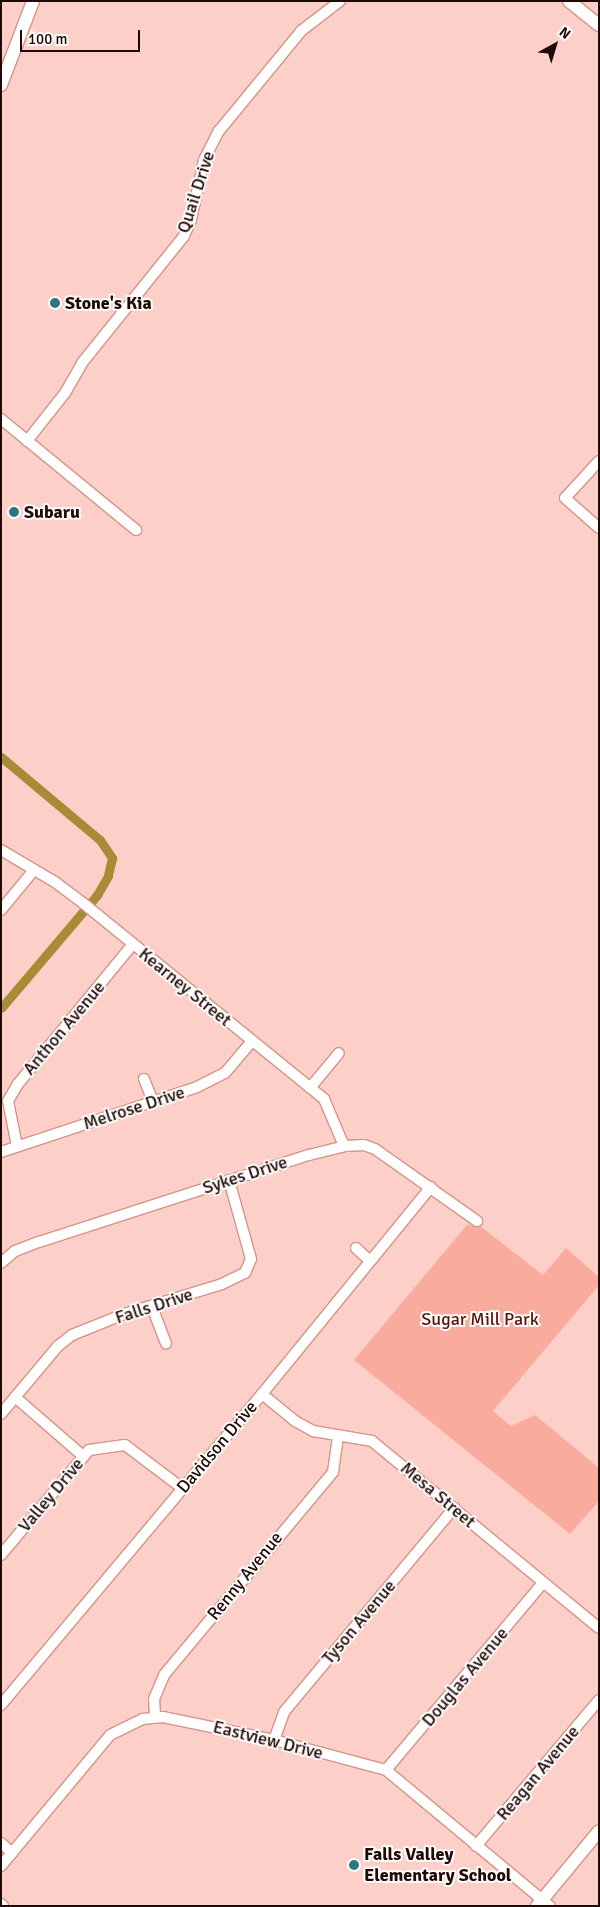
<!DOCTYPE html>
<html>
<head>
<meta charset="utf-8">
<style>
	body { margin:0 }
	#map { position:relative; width:600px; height:1907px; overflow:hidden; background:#fcd0c8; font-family:Signika,sans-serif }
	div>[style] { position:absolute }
	.green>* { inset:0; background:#f9ac9e }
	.canal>* { height:9px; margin:-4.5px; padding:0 4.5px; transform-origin:4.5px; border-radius:4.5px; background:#a78b37 }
	.roads { filter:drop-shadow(1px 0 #d79387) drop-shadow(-1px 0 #d79387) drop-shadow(0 1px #d79387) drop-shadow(0 -1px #d79387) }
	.minor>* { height:10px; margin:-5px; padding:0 5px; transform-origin:5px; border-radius:5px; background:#fff }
	.major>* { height:12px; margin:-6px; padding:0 6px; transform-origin:6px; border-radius:6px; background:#fff }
	.dots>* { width:14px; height:14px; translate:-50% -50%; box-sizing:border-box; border:2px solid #fdfdfd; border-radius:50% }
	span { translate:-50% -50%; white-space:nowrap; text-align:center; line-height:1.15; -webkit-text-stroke:4px #fdfdfd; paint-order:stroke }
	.street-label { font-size:18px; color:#210906 }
	.poi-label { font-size:18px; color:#210906; font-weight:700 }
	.left { translate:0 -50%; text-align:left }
	.park-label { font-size:18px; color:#5e1209 }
	.frame { position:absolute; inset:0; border:2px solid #210906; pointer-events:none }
	.north { position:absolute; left:530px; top:20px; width:50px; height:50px; -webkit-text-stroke:4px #fdfdfd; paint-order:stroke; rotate:39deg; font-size:14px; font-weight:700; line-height:20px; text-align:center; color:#210906 }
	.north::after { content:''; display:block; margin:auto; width:18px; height:22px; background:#210906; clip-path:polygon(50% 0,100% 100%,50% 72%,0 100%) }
	.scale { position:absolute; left:20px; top:30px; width:120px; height:22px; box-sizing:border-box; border:2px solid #210906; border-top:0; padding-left:6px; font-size:15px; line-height:18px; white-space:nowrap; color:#210906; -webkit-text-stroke:4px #fdfdfd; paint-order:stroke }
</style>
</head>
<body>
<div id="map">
	<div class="green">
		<i style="clip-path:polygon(467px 1225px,480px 1226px,543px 1275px,566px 1248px,599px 1277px,599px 1285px,493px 1411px,511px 1426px,535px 1415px,599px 1468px,599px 1501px,570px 1534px,354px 1360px)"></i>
	</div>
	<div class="canal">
		<i style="left:1px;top:757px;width:129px;rotate:40deg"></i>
		<i style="left:100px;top:840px;width:22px;rotate:56deg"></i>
		<i style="left:112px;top:858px;width:18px;rotate:103deg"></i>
		<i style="left:108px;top:876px;width:22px;rotate:120deg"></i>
		<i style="left:97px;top:895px;width:148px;rotate:130.3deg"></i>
	</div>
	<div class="roads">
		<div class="minor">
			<i style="left:1px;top:419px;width:175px;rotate:39.4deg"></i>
			<i style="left:27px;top:441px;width:61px;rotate:-51.6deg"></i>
			<i style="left:65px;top:393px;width:34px;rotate:-60deg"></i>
			<i style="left:82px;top:363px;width:163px;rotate:-51.2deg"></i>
			<i style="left:184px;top:236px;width:17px;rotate:-66deg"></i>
			<i style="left:191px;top:220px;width:61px;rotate:-77.8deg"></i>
			<i style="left:204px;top:160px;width:33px;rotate:-63deg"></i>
			<i style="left:219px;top:131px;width:129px;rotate:-50.6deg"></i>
			<i style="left:301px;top:31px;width:49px;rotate:-37.6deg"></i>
			<i style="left:599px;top:461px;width:50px;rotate:132.6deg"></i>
			<i style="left:565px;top:498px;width:45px;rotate:41.4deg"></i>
			<i style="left:1px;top:850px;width:63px;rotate:30.7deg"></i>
			<i style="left:55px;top:882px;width:35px;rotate:37deg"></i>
			<i style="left:83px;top:903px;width:311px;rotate:39.1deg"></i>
			<i style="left:324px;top:1099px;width:51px;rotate:66.9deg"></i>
			<i style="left:1px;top:910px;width:52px;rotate:-50.5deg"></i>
			<i style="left:144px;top:1079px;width:24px;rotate:68deg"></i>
			<i style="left:310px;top:1088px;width:45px;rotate:-50.4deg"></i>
			<i style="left:17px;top:1146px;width:46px;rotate:-101.3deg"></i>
			<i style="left:8px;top:1101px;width:20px;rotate:-60deg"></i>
			<i style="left:18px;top:1084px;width:181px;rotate:-50.6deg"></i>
			<i style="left:1px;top:1152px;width:206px;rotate:-18.3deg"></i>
			<i style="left:197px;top:1087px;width:31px;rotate:-27deg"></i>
			<i style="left:225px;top:1073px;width:42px;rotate:-49.8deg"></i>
			<i style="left:356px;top:1248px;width:19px;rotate:43deg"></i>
			<i style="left:1px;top:1263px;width:18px;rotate:-41deg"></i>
			<i style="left:15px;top:1251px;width:26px;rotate:-21deg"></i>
			<i style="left:39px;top:1242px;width:284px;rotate:-17.9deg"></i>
			<i style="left:309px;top:1155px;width:36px;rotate:-14deg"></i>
			<i style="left:344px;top:1146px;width:20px;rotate:-3deg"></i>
			<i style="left:364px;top:1145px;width:12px;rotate:20deg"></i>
			<i style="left:375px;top:1149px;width:125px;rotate:35.2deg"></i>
			<i style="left:152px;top:1307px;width:39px;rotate:69deg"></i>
			<i style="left:262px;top:1394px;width:43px;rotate:39.3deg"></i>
			<i style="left:295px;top:1421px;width:21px;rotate:29deg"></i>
			<i style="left:313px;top:1431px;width:60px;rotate:9.6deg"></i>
			<i style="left:372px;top:1441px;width:294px;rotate:39.5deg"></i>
			<i style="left:15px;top:1397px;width:90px;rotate:40.9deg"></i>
			<i style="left:1px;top:1414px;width:89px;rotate:-50deg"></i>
			<i style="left:58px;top:1346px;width:18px;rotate:-38deg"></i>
			<i style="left:72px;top:1335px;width:56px;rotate:-22deg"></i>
			<i style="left:124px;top:1314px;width:102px;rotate:-17deg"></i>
			<i style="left:222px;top:1284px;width:25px;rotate:-26deg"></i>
			<i style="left:245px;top:1273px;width:15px;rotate:-67deg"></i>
			<i style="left:251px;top:1259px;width:82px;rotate:-105.6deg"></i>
			<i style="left:1px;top:1555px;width:137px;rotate:-50deg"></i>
			<i style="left:89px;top:1450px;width:36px;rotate:-8deg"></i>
			<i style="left:125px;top:1445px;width:71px;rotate:37deg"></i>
			<i style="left:1px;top:1705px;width:406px;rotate:-50deg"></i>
			<i style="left:262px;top:1394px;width:267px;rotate:-50.8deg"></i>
			<i style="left:155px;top:1716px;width:17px;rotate:-93deg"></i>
			<i style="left:154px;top:1699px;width:26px;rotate:-67deg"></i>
			<i style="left:164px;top:1675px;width:264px;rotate:-50.2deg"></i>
			<i style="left:333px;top:1472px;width:35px;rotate:-82deg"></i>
			<i style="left:274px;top:1740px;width:30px;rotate:-70deg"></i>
			<i style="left:284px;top:1712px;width:266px;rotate:-50.2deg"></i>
			<i style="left:386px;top:1770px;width:244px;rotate:-50deg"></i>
			<i style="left:1px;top:1843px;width:15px;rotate:42deg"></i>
			<i style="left:476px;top:1846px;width:191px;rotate:-49.9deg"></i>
			<i style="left:1px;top:1866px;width:170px;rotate:-50.2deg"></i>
			<i style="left:110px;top:1735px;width:37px;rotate:-26deg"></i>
			<i style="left:143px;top:1719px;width:20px;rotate:-6deg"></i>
			<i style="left:163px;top:1717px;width:113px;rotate:11.7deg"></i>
			<i style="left:274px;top:1740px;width:116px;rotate:15deg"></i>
			<i style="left:386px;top:1770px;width:213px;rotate:39.7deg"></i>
			<i style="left:1px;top:1904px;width:3px;rotate:45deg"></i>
		</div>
		<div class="major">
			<i style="left:569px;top:1px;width:38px;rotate:39deg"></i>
			<i style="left:1px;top:85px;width:90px;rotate:-69.1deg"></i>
			<i style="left:537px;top:1906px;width:97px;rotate:-50.4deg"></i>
		</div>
	</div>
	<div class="dots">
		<i style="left:55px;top:303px;background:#2e7581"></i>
		<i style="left:14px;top:512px;background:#2e7581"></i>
		<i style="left:354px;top:1865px;background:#2e7581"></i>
	</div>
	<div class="street-label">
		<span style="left:196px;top:192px;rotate:-72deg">Quail Drive</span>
		<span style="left:185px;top:987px;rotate:39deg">Kearney Street</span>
		<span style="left:64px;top:1028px;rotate:-50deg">Anthon Avenue</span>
		<span style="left:134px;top:1108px;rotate:-18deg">Melrose Drive</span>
		<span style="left:245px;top:1175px;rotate:-18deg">Sykes Drive</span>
		<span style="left:154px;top:1306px;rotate:-18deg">Falls Drive</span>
		<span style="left:217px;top:1447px;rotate:-50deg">Davidson Drive</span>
		<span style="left:51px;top:1495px;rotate:-50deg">Valley Drive</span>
		<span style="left:438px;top:1495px;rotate:40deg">Mesa Street</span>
		<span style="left:245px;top:1576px;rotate:-51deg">Renny Avenue</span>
		<span style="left:359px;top:1622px;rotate:-50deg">Tyson Avenue</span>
		<span style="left:465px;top:1677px;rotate:-50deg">Douglas Avenue</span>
		<span style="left:268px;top:1740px;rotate:14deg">Eastview Drive</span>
		<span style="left:538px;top:1773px;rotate:-50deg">Reagan Avenue</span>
	</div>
	<div class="poi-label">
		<span class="left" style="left:65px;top:303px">Stone's Kia</span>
		<span class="left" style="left:24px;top:512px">Subaru</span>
		<span class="left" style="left:364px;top:1865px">Falls Valley<br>Elementary School</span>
	</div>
	<div class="park-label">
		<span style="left:480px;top:1319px">Sugar Mill Park</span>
	</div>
	<div class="frame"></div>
	<div class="north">N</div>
	<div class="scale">100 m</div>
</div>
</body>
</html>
